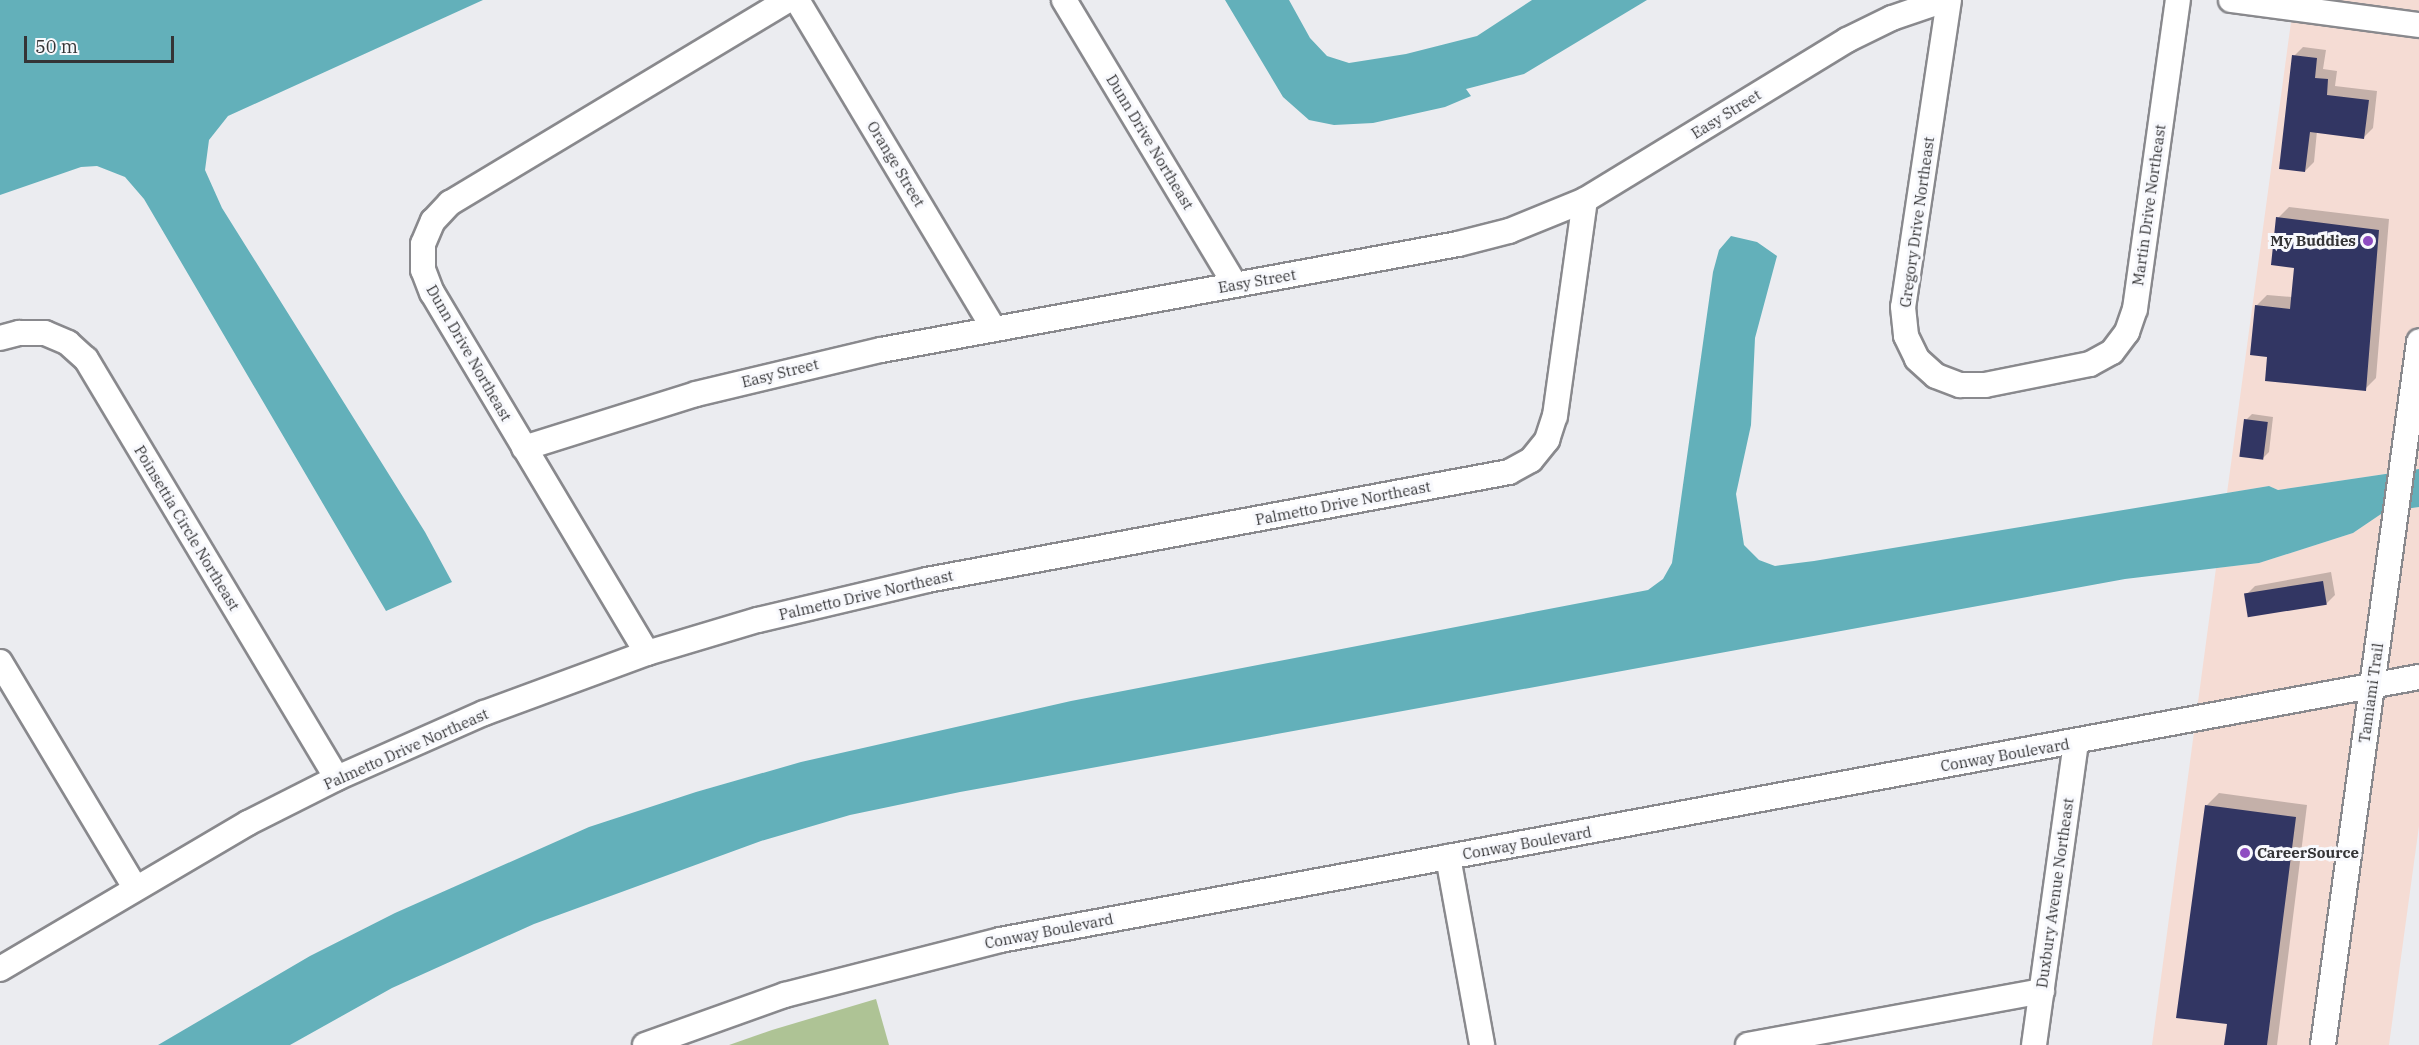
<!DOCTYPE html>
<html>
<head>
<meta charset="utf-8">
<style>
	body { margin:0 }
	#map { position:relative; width:2419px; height:1045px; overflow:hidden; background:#ebecf0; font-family:"IBM Plex Serif",serif }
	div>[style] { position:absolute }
	.commercial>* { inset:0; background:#f5dcd4 }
	.green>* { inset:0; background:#aec395 }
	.water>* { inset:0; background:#63b0ba }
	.shadow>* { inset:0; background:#0003 }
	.building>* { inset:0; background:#323663; transform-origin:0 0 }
	.roads { filter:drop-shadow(2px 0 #89898d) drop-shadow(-2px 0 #89898d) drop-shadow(0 2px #89898d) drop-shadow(0 -2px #89898d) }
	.street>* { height:24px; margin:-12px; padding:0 12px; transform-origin:12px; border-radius:12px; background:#fff }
	.dots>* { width:16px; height:16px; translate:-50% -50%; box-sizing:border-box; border:3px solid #f8f9fd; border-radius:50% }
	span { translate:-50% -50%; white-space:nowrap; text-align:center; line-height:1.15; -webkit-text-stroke:6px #f8f9fd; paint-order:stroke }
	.street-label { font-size:15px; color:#343436 }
	.poi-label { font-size:15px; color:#343436; font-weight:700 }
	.right { translate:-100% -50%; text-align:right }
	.left { translate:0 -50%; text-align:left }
	.scale { position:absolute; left:24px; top:36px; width:150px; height:27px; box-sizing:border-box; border:3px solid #343436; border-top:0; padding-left:8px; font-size:18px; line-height:21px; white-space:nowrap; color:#343436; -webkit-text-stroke:4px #f8f9fd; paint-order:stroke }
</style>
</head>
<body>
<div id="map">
	<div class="commercial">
		<i style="clip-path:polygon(2294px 0,2419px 0,2419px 469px,2278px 490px,2269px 486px,2227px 493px)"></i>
		<i style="clip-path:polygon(2419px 507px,2419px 826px,2389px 1045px,2152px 1045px,2216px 568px,2259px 563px,2353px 533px,2384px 512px)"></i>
	</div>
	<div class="green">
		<i style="clip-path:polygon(876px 999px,889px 1045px,729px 1045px,772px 1030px)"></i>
	</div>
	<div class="water">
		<i style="clip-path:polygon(0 0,483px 0,228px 116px,209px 140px,205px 170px,222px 208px,425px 532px,452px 582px,386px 611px,144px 199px,125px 177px,97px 166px,81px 167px,0 195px)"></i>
		<i style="clip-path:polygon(1225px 0,1289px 0,1310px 38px,1327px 56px,1349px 63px,1406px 54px,1477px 36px,1532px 0,1647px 0,1524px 74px,1466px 89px,1471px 96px,1445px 107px,1373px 123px,1334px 125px,1309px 120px,1283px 97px)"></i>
		<i style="clip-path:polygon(1731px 236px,1757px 242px,1777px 256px,1755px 338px,1751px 425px,1736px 494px,1744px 545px,1759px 560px,1775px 566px,1814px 561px,2269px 486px,2278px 490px,2419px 469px,2419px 507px,2384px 512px,2353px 533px,2259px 563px,2125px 579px,960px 792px,850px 815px,761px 841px,534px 924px,392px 988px,290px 1045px,158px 1045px,310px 956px,395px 913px,589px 827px,696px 792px,801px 762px,1071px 701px,1648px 590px,1663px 579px,1672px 563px,1713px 272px,1719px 250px)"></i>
	</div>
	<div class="shadow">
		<i style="clip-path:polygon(2303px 47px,2326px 50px,2323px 69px,2337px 71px,2335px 86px,2377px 91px,2373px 128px,2364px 137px,2317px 131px,2314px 162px,2305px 171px,2294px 56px)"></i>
		<i style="clip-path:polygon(2289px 207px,2389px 219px,2376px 378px,2365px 389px,2269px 356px,2256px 306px,2267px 295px,2292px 297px,2295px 267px,2278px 218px)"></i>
		<i style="clip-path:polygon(2252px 414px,2273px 417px,2269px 452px,2263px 458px,2246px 420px)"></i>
		<i style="clip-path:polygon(2331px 572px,2335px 595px,2326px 604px,2246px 595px,2255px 586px)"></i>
		<i style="clip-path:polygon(2219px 793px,2307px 805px,2277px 1045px,2226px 1045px,2228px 1023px,2207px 805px)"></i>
	</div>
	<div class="building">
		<i style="clip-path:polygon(2292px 55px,2317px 58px,2315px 78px,2328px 79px,2327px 95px,2369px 100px,2364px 139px,2310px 132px,2305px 172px,2279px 169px)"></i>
		<i style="clip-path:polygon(2276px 217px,2379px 230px,2366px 391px,2265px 381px,2267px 357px,2250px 355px,2255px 305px,2290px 309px,2294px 268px,2271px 265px)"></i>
		<i style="left:2244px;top:419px;width:24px;height:38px;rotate:7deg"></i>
		<i style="left:2323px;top:581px;width:24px;height:80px;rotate:81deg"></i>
		<i style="clip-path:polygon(2205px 805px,2296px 817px,2267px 1045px,2224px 1045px,2227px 1024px,2176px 1018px)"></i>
	</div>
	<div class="roads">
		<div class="street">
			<i style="left:797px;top:0;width:383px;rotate:59.1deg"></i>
			<i style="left:1064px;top:0;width:332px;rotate:59deg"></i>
			<i style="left:1949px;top:0;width:310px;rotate:98.5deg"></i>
			<i style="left:1903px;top:307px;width:29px;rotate:84deg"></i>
			<i style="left:1906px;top:336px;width:25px;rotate:64deg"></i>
			<i style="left:1917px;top:359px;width:25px;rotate:42deg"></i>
			<i style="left:1936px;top:376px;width:26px;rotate:21deg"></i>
			<i style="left:1960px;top:385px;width:25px"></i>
			<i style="left:1985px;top:385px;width:107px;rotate:-11.3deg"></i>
			<i style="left:2090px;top:364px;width:25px;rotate:-29deg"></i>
			<i style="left:2112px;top:352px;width:25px;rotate:-53deg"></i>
			<i style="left:2127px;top:332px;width:24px;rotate:-71deg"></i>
			<i style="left:2135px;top:309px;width:312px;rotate:-82.1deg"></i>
			<i style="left:2231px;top:0;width:190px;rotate:7.6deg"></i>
			<i style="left:0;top:338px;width:20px;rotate:-15deg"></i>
			<i style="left:19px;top:333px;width:26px"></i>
			<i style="left:45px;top:333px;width:25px;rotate:23deg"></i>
			<i style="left:68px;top:343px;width:24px;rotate:42deg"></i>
			<i style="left:86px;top:359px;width:488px;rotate:59.1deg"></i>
			<i style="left:524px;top:448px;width:180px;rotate:-17.4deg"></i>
			<i style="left:696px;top:394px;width:190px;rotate:-13.4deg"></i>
			<i style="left:881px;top:350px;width:587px;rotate:-10.41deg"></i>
			<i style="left:1458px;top:244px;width:53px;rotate:-14.3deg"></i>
			<i style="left:1509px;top:231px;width:82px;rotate:-22.2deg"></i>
			<i style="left:1585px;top:200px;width:307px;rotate:-31.4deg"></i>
			<i style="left:1847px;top:40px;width:50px;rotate:-26.1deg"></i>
			<i style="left:1892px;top:18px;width:56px;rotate:-18.8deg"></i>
			<i style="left:647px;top:653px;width:419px;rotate:-120.8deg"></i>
			<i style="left:432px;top:293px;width:25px;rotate:-111deg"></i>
			<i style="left:423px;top:270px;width:26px;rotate:-90deg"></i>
			<i style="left:423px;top:244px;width:25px;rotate:-67deg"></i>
			<i style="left:433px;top:221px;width:25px;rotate:-47deg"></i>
			<i style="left:450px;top:203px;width:394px;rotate:-31deg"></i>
			<i style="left:0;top:662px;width:263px;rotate:59.1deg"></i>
			<i style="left:1448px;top:857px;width:191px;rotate:79.7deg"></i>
			<i style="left:0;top:969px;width:288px;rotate:-30.5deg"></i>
			<i style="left:248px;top:823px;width:100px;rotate:-26.8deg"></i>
			<i style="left:337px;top:778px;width:161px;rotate:-23.9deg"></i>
			<i style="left:484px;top:713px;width:174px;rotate:-20.2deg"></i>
			<i style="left:647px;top:653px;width:116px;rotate:-16.6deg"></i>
			<i style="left:758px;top:620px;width:174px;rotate:-13.3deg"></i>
			<i style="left:927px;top:580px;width:592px;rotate:-10.51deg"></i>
			<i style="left:1509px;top:472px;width:25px;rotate:-29deg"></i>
			<i style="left:1531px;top:460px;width:26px;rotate:-51deg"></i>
			<i style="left:1547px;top:440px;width:25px;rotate:-72deg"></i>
			<i style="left:1555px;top:416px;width:218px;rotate:-82.1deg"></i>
			<i style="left:645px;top:1045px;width:149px;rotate:-19.7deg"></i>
			<i style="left:785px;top:995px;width:222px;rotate:-14.3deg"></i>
			<i style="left:1000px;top:940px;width:1443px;rotate:-10.5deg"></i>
			<i style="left:1748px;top:1045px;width:299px;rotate:-10.4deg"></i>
			<i style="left:2034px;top:1045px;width:306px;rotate:-82.1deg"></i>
			<i style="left:2323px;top:1045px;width:710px;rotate:-82.22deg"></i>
		</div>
	</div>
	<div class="dots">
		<i style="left:2368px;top:241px;background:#8e4cc1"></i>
		<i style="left:2245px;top:853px;background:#8e4cc1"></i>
	</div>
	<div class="street-label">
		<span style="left:1726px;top:114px;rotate:-32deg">Easy Street</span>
		<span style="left:1150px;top:142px;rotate:59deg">Dunn Drive Northeast</span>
		<span style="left:896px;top:164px;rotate:59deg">Orange Street</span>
		<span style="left:2149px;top:205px;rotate:-82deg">Martin Drive Northeast</span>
		<span style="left:1917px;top:222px;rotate:-82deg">Gregory Drive Northeast</span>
		<span style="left:1257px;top:281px;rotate:-10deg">Easy Street</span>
		<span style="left:469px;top:353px;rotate:60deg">Dunn Drive Northeast</span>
		<span style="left:780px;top:373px;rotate:-14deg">Easy Street</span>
		<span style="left:1343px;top:503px;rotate:-11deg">Palmetto Drive Northeast</span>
		<span style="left:187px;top:528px;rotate:59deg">Poinsettia Circle Northeast</span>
		<span style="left:866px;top:595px;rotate:-13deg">Palmetto Drive Northeast</span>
		<span style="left:2371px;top:693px;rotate:-82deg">Tamiami Trail</span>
		<span style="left:406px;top:749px;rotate:-24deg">Palmetto Drive Northeast</span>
		<span style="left:2005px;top:755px;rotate:-10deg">Conway Boulevard</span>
		<span style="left:1527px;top:843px;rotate:-10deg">Conway Boulevard</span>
		<span style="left:2055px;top:893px;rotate:-82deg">Duxbury Avenue Northeast</span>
		<span style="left:1049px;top:931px;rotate:-11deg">Conway Boulevard</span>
	</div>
	<div class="poi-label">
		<span class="right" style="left:2356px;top:241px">My Buddies</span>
		<span class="left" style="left:2257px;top:853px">CareerSource</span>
	</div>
	<div class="scale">50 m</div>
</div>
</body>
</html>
